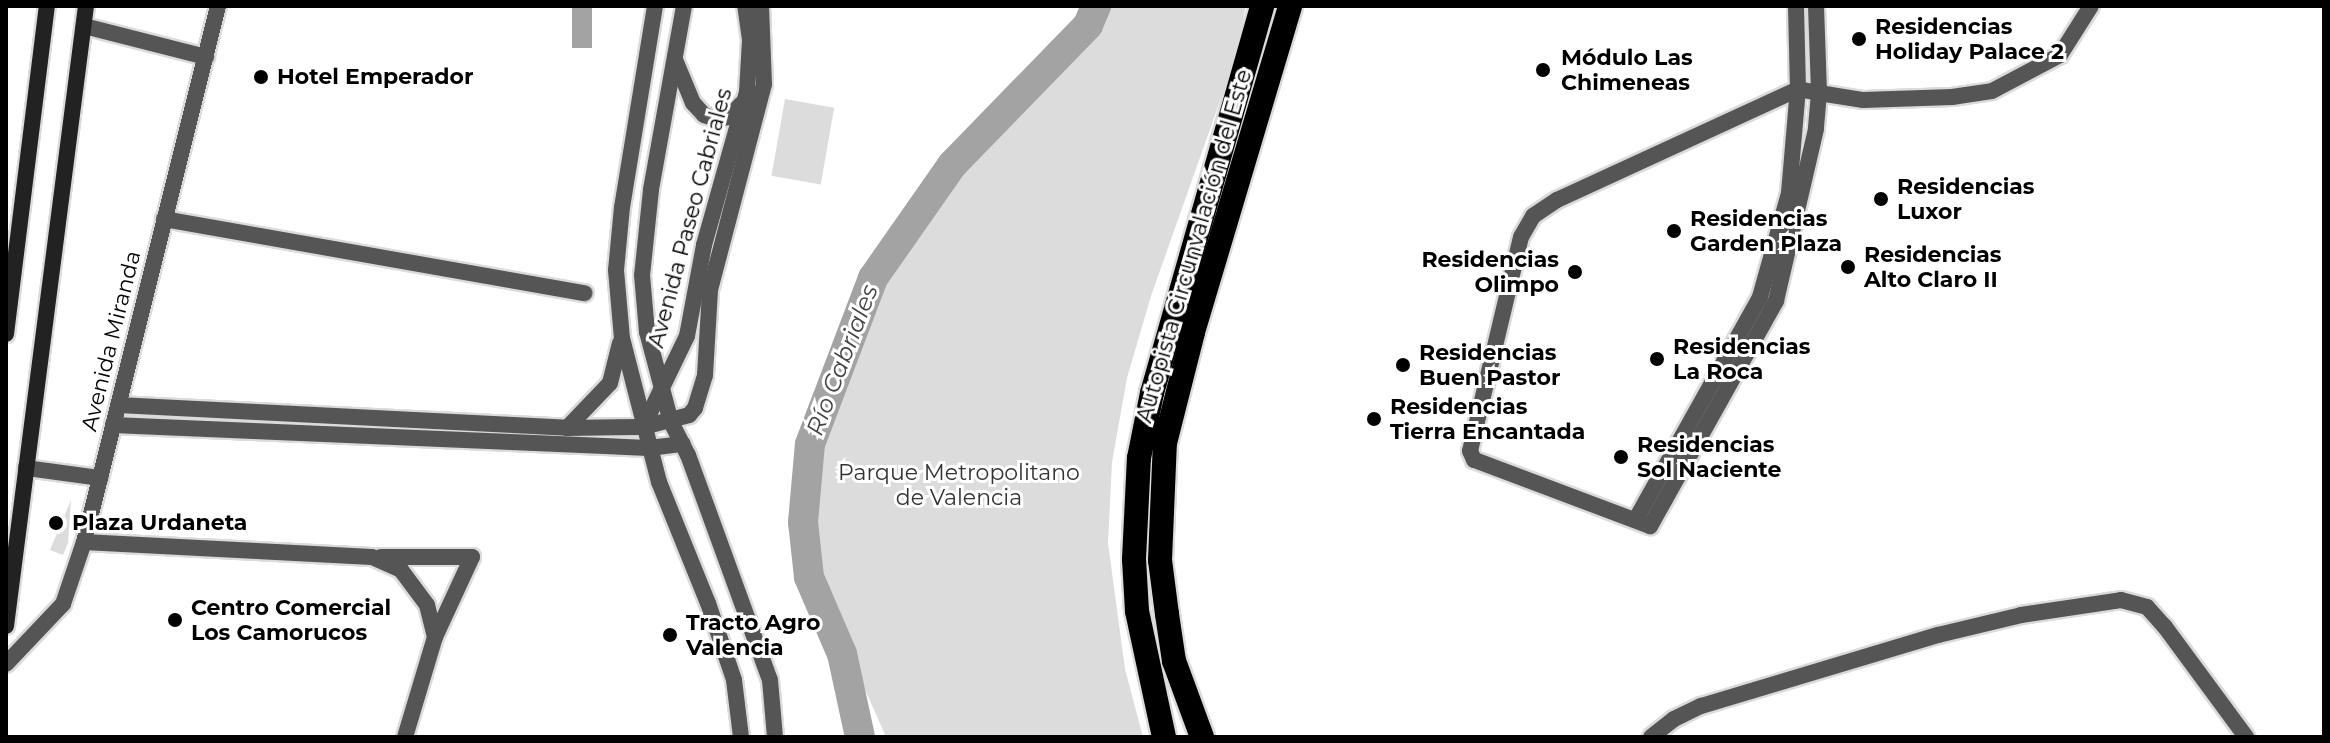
<!DOCTYPE html>
<html>
<head>
<meta charset="utf-8">
<style>
	body { margin:0 }
	#map { position:relative; width:2330px; height:743px; overflow:hidden; background:#fff; font-family:Montserrat,sans-serif }
	div>[style] { position:absolute }
	.green>* { inset:0; background:#dcdcdc; transform-origin:0 0 }
	.water>* { inset:0; background:#a3a3a3; transform-origin:0 0 }
	.river>* { height:30px; margin:-15px; padding:0 15px; transform-origin:15px; border-radius:15px; background:#a3a3a3 }
	.roads { filter:drop-shadow(2px 0 #dbdbdb) drop-shadow(-2px 0 #dbdbdb) drop-shadow(0 2px #dbdbdb) drop-shadow(0 -2px #dbdbdb) }
	.street>* { height:16px; margin:-8px; padding:0 8px; transform-origin:8px; border-radius:8px; background:#555 }
	.secondary>* { height:16px; margin:-8px; padding:0 8px; transform-origin:8px; border-radius:8px; background:#222 }
	.highway>* { height:24px; margin:-12px; padding:0 12px; transform-origin:12px; border-radius:12px; background:#000 }
	.dots>* { width:22px; height:22px; translate:-50% -50%; box-sizing:border-box; border:4px solid #fff; border-radius:50% }
	span { translate:-50% -50%; white-space:nowrap; text-align:center; line-height:1.15; -webkit-text-stroke:6px #fff; paint-order:stroke }
	.poi-label { font-size:22px; color:#000; font-weight:700 }
	.left { translate:0 -50%; text-align:left }
	.right { translate:-100% -50%; text-align:right }
	.street-label { font-size:22px; color:#000 }
	.park-label { font-size:22px; color:#333 }
	.water-label { font-size:24px; color:#444; font-style:italic }
	.frame { position:absolute; inset:0; border:8px solid #000; pointer-events:none }
</style>
</head>
<body>
<div id="map">
	<div class="green">
		<i style="clip-path:polygon(1097px 6px,1246px 6px,1232px 67px,1151px 296px,1127px 378px,1112px 462px,1108px 543px,1125px 669px,1143px 737px,886px 737px,814px 574px,807px 521px,807px 471px,819px 415px,844px 342px,886px 257px,927px 190px,1077px 43px)"></i>
		<i style="left:785px;top:99px;width:50px;height:78px;rotate:10deg"></i>
		<i style="clip-path:polygon(71px 500px,68px 543px,63px 555px,50px 550px)"></i>
	</div>
	<div class="water">
		<i style="left:572px;top:6px;width:20px;height:42px"></i>
	</div>
	<div class="river">
		<i style="left:860px;top:737px;width:85px;rotate:-102.2deg"></i>
		<i style="left:842px;top:654px;width:84px;rotate:-113.2deg"></i>
		<i style="left:809px;top:577px;width:55px;rotate:-96.2deg"></i>
		<i style="left:803px;top:522px;width:78px;rotate:-84.9deg"></i>
		<i style="left:810px;top:444px;width:178px;rotate:-69.2deg"></i>
		<i style="left:873px;top:278px;width:138px;rotate:-55deg"></i>
		<i style="left:952px;top:165px;width:195px;rotate:-45.8deg"></i>
		<i style="left:1088px;top:25px;width:21px;rotate:-67deg"></i>
	</div>
	<div class="roads">
		<div class="street">
			<i style="left:655px;top:6px;width:204px;rotate:99.3deg"></i>
			<i style="left:622px;top:207px;width:63px;rotate:95.4deg"></i>
			<i style="left:616px;top:270px;width:68px;rotate:85deg"></i>
			<i style="left:622px;top:338px;width:149px;rotate:75.6deg"></i>
			<i style="left:659px;top:482px;width:131px;rotate:68deg"></i>
			<i style="left:708px;top:603px;width:81px;rotate:71.3deg"></i>
			<i style="left:734px;top:680px;width:57px;rotate:83deg"></i>
			<i style="left:684px;top:6px;width:187px;rotate:100.2deg"></i>
			<i style="left:651px;top:190px;width:85px;rotate:96deg"></i>
			<i style="left:642px;top:275px;width:57px;rotate:85deg"></i>
			<i style="left:647px;top:332px;width:93px;rotate:75.1deg"></i>
			<i style="left:671px;top:422px;width:37px;rotate:63deg"></i>
			<i style="left:688px;top:455px;width:239px;rotate:70deg"></i>
			<i style="left:770px;top:680px;width:57px;rotate:85deg"></i>
			<i style="left:1816px;top:6px;width:87px;rotate:88deg"></i>
			<i style="left:1819px;top:93px;width:36px;rotate:95deg"></i>
			<i style="left:1816px;top:129px;width:177px;rotate:103.1deg"></i>
			<i style="left:1776px;top:301px;width:258px;rotate:119.2deg"></i>
			<i style="left:1650px;top:526px;width:188px;rotate:-159.4deg"></i>
			<i style="left:1474px;top:460px;width:10px;rotate:-114deg"></i>
			<i style="left:1470px;top:451px;width:220px;rotate:-76.6deg"></i>
			<i style="left:1521px;top:237px;width:24px;rotate:-60deg"></i>
			<i style="left:1533px;top:216px;width:29px;rotate:-34deg"></i>
			<i style="left:1557px;top:200px;width:265px;rotate:-24.7deg"></i>
			<i style="left:1798px;top:89px;width:21px;rotate:11deg"></i>
			<i style="left:1819px;top:93px;width:45px;rotate:9deg"></i>
			<i style="left:1863px;top:100px;width:89px;rotate:-1.9deg"></i>
			<i style="left:1952px;top:97px;width:40px;rotate:-8.5deg"></i>
			<i style="left:1992px;top:91px;width:77px;rotate:-27.9deg"></i>
			<i style="left:2060px;top:55px;width:58px;rotate:-57.7deg"></i>
			<i style="left:84px;top:26px;width:126px;rotate:14.3deg"></i>
			<i style="left:676px;top:62px;width:44px;rotate:67.5deg"></i>
			<i style="left:693px;top:103px;width:16px;rotate:47deg"></i>
			<i style="left:704px;top:115px;width:14px;rotate:17deg"></i>
			<i style="left:717px;top:119px;width:12px;rotate:-9deg"></i>
			<i style="left:729px;top:117px;width:18px;rotate:-47deg"></i>
			<i style="left:164px;top:219px;width:427px;rotate:10deg"></i>
			<i style="left:118px;top:405px;width:450px;rotate:2.9deg"></i>
			<i style="left:567px;top:428px;width:76px;rotate:-0.8deg"></i>
			<i style="left:643px;top:427px;width:48px;rotate:-14.6deg"></i>
			<i style="left:689px;top:415px;width:9px;rotate:-49deg"></i>
			<i style="left:695px;top:408px;width:34px;rotate:-73deg"></i>
			<i style="left:705px;top:375px;width:85px;rotate:-86.6deg"></i>
			<i style="left:710px;top:290px;width:213px;rotate:-75.3deg"></i>
			<i style="left:764px;top:84px;width:78px;rotate:-92.2deg"></i>
			<i style="left:113px;top:425px;width:536px;rotate:2.46deg"></i>
			<i style="left:649px;top:448px;width:34px;rotate:-7deg"></i>
			<i style="left:643px;top:427px;width:101px;rotate:-64.2deg"></i>
			<i style="left:687px;top:336px;width:93px;rotate:-79.4deg"></i>
			<i style="left:704px;top:245px;width:159px;rotate:-74.3deg"></i>
			<i style="left:747px;top:92px;width:52px;rotate:-86.7deg"></i>
			<i style="left:750px;top:40px;width:34px;rotate:-98deg"></i>
			<i style="left:567px;top:428px;width:62px;rotate:-46.3deg"></i>
			<i style="left:610px;top:383px;width:41px;rotate:-76deg"></i>
			<i style="left:26px;top:468px;width:75px;rotate:7.7deg"></i>
			<i style="left:1636px;top:519px;width:254px;rotate:-60.8deg"></i>
			<i style="left:1760px;top:297px;width:108px;rotate:-74.4deg"></i>
			<i style="left:1789px;top:193px;width:104px;rotate:-85.1deg"></i>
			<i style="left:1798px;top:89px;width:83px;rotate:-91.4deg"></i>
			<i style="left:84px;top:542px;width:288px;rotate:3deg"></i>
			<i style="left:372px;top:557px;width:32px;rotate:24deg"></i>
			<i style="left:401px;top:570px;width:44px;rotate:53.4deg"></i>
			<i style="left:427px;top:605px;width:33px;rotate:76deg"></i>
			<i style="left:435px;top:637px;width:104px;rotate:106.7deg"></i>
			<i style="left:381px;top:557px;width:91px"></i>
			<i style="left:472px;top:557px;width:88px;rotate:114.8deg"></i>
			<i style="left:6px;top:664px;width:83px;rotate:-46.5deg"></i>
			<i style="left:63px;top:604px;width:65px;rotate:-71.3deg"></i>
			<i style="left:84px;top:542px;width:552px;rotate:-75.96deg"></i>
			<i style="left:1651px;top:737px;width:29px;rotate:-38deg"></i>
			<i style="left:1674px;top:719px;width:30px;rotate:-26deg"></i>
			<i style="left:1701px;top:706px;width:247px;rotate:-16.7deg"></i>
			<i style="left:1938px;top:635px;width:85px;rotate:-13.5deg"></i>
			<i style="left:2021px;top:615px;width:101px;rotate:-8.5deg"></i>
			<i style="left:2121px;top:600px;width:27px;rotate:15deg"></i>
			<i style="left:2147px;top:607px;width:27px;rotate:48deg"></i>
			<i style="left:2165px;top:627px;width:137px;rotate:53.6deg"></i>
		</div>
		<div class="secondary">
			<i style="left:6px;top:334px;width:331px;rotate:-82.9deg"></i>
			<i style="left:6px;top:626px;width:625px;rotate:-82.65deg"></i>
		</div>
		<div class="highway">
			<i style="left:1164px;top:737px;width:129px;rotate:-102.1deg"></i>
			<i style="left:1137px;top:611px;width:52px;rotate:-93.3deg"></i>
			<i style="left:1134px;top:559px;width:101px;rotate:-87.2deg"></i>
			<i style="left:1139px;top:458px;width:66px;rotate:-78.7deg"></i>
			<i style="left:1152px;top:393px;width:402px;rotate:-74.1deg"></i>
			<i style="left:1202px;top:737px;width:81px;rotate:-110.2deg"></i>
			<i style="left:1174px;top:661px;width:48px;rotate:-98.5deg"></i>
			<i style="left:1167px;top:614px;width:54px;rotate:-97.4deg"></i>
			<i style="left:1160px;top:560px;width:117px;rotate:-87.6deg"></i>
			<i style="left:1165px;top:443px;width:114px;rotate:-75.8deg"></i>
			<i style="left:1193px;top:332px;width:340px;rotate:-73.4deg"></i>
		</div>
	</div>
	<div class="dots">
		<i style="left:1859px;top:39px;background:#000"></i>
		<i style="left:1543px;top:70px;background:#000"></i>
		<i style="left:261px;top:77px;background:#000"></i>
		<i style="left:1881px;top:199px;background:#000"></i>
		<i style="left:1674px;top:231px;background:#000"></i>
		<i style="left:1848px;top:267px;background:#000"></i>
		<i style="left:1575px;top:272px;background:#000"></i>
		<i style="left:1657px;top:359px;background:#000"></i>
		<i style="left:1403px;top:365px;background:#000"></i>
		<i style="left:1374px;top:419px;background:#000"></i>
		<i style="left:1621px;top:457px;background:#000"></i>
		<i style="left:56px;top:523px;background:#000"></i>
		<i style="left:175px;top:620px;background:#000"></i>
		<i style="left:670px;top:635px;background:#000"></i>
	</div>
	<div class="poi-label">
		<span class="left" style="left:1875px;top:39px">Residencias<br>Holiday Palace 2</span>
		<span class="left" style="left:1561px;top:70px">Módulo Las<br>Chimeneas</span>
		<span class="left" style="left:277px;top:77px">Hotel Emperador</span>
		<span class="left" style="left:1897px;top:199px">Residencias<br>Luxor</span>
		<span class="left" style="left:1690px;top:231px">Residencias<br>Garden Plaza</span>
		<span class="left" style="left:1864px;top:267px">Residencias<br>Alto Claro II</span>
		<span class="right" style="left:1559px;top:272px">Residencias<br>Olimpo</span>
		<span class="left" style="left:1673px;top:359px">Residencias<br>La Roca</span>
		<span class="left" style="left:1419px;top:365px">Residencias<br>Buen Pastor</span>
		<span class="left" style="left:1390px;top:419px">Residencias<br>Tierra Encantada</span>
		<span class="left" style="left:1637px;top:457px">Residencias<br>Sol Naciente</span>
		<span class="left" style="left:72px;top:523px">Plaza Urdaneta</span>
		<span class="left" style="left:191px;top:620px">Centro Comercial<br>Los Camorucos</span>
		<span class="left" style="left:686px;top:635px">Tracto Agro<br>Valencia</span>
	</div>
	<div class="street-label">
		<span style="left:690px;top:218px;rotate:-75deg">Avenida Paseo Cabriales</span>
		<span style="left:1194px;top:246px;rotate:-74deg">Autopista Circunvalación del Este</span>
		<span style="left:111px;top:341px;rotate:-76deg">Avenida Miranda</span>
	</div>
	<div class="park-label">
		<span style="left:959px;top:485px">Parque Metropolitano<br>de Valencia</span>
	</div>
	<div class="water-label">
		<span style="left:842px;top:360px;rotate:-69deg">Río Cabriales</span>
	</div>
	<div class="frame"></div>
</div>
</body>
</html>
